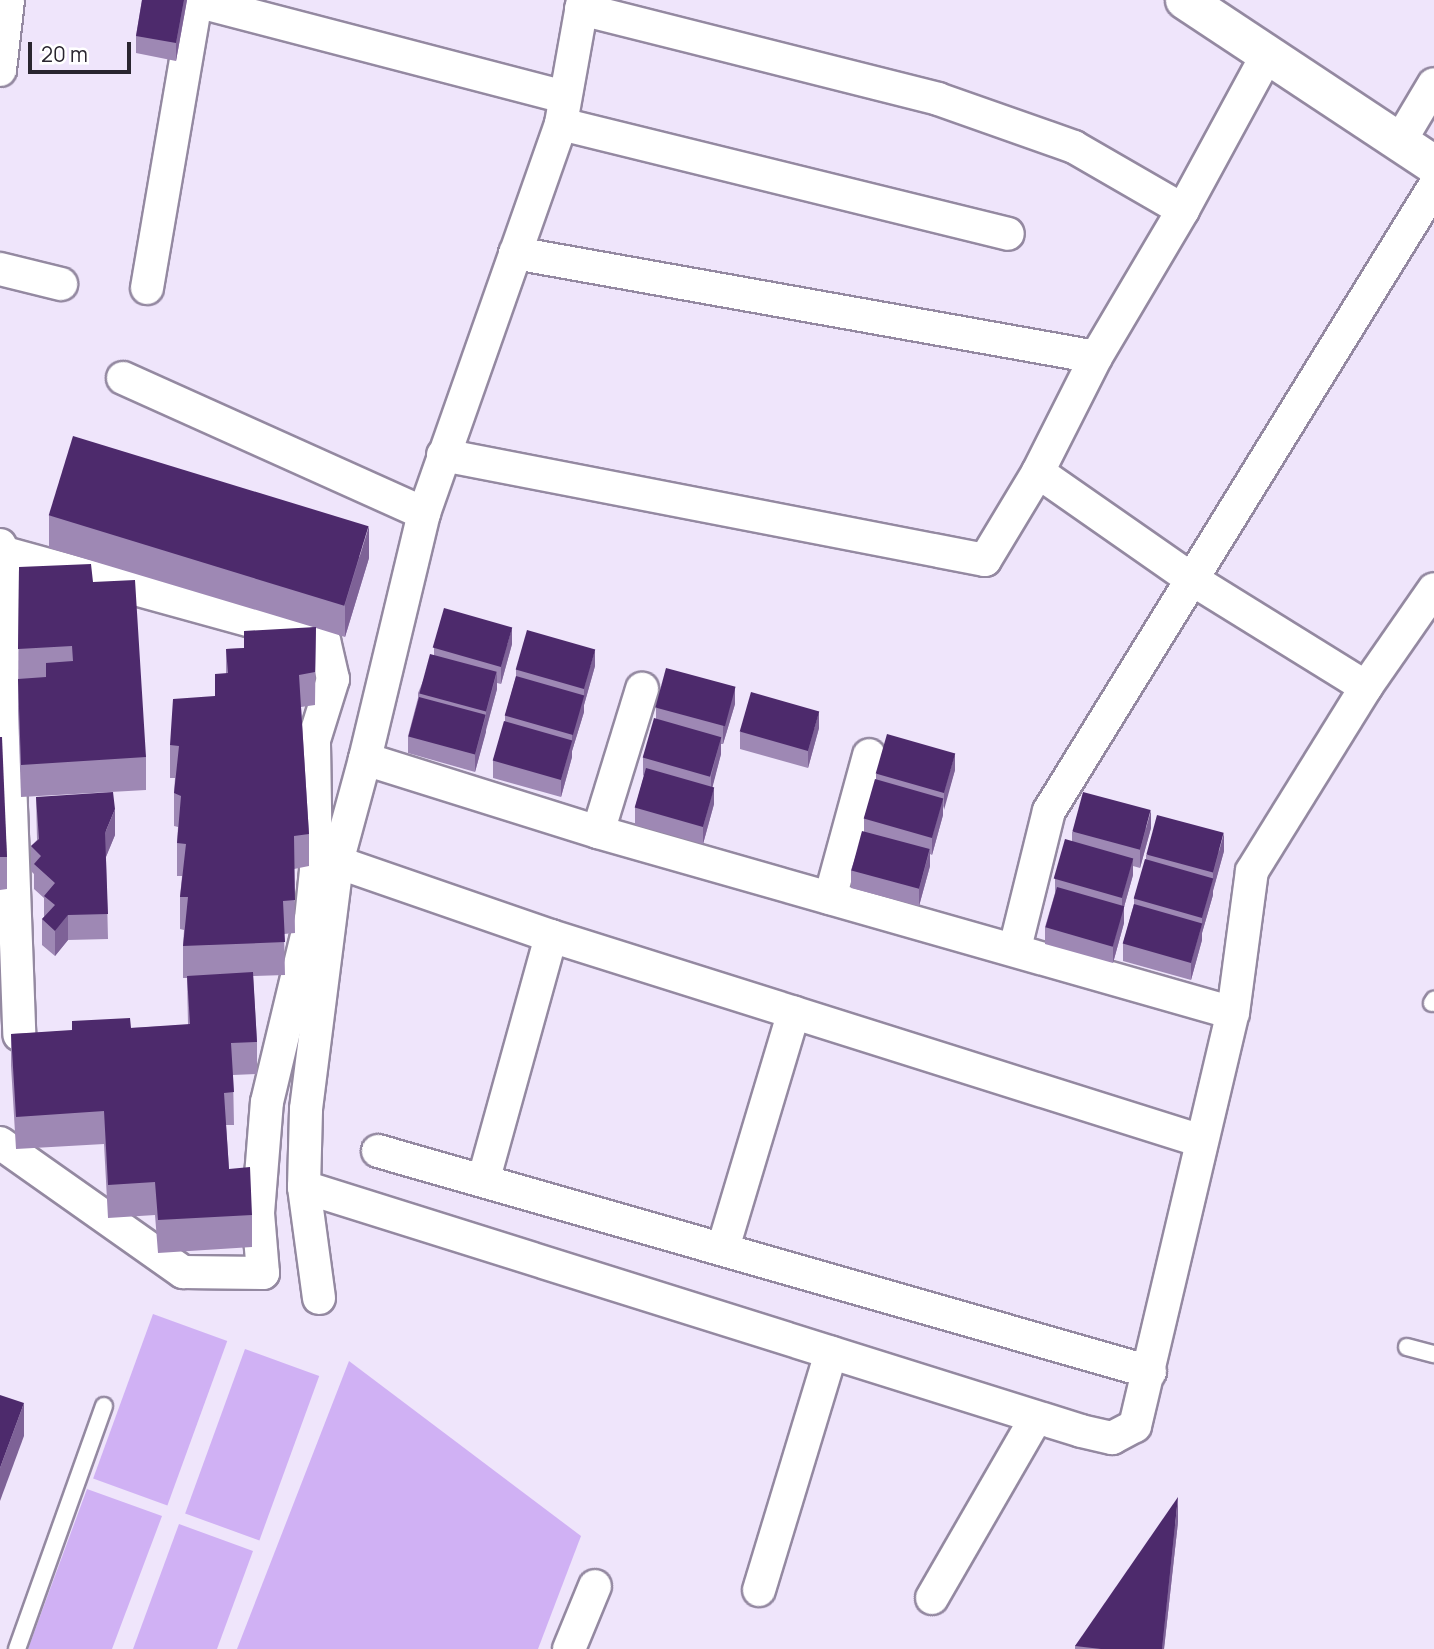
<!DOCTYPE html>
<html>
<head>
<meta charset="utf-8">
<style>
	body { margin:0 }
	#map { position:relative; width:1434px; height:1649px; overflow:hidden; background:#efe5fb; font-family:Manrope,sans-serif }
	div>[style] { position:absolute }
	.green>* { inset:0; background:#d0b1f4; transform-origin:0 0 }
	.roads { filter:drop-shadow(2px 0 #9489a1) drop-shadow(-2px 0 #9489a1) drop-shadow(0 2px #9489a1) drop-shadow(0 -2px #9489a1) }
	.lane>* { height:16px; margin:-8px; padding:0 8px; transform-origin:8px; border-radius:8px; background:#fff }
	.street>* { height:32px; margin:-16px; padding:0 16px; transform-origin:16px; border-radius:16px; background:#fff }
	.secondary>* { height:38px; margin:-19px; padding:0 19px; transform-origin:19px; border-radius:19px; background:#fff }
	.wall>* { inset:0; background:#9e88b4 }
	.shaded-wall>* { inset:0; background:#7e6297 }
	.building>* { inset:0; background:#4d2a6c; transform-origin:0 0 }
	span { translate:-50% -50%; white-space:nowrap; text-align:center; line-height:1.15; -webkit-text-stroke:7px #fff; paint-order:stroke }
	.scale { position:absolute; left:28px; top:42px; width:103px; height:32px; box-sizing:border-box; border:4px solid #29252f; border-top:0; padding-left:9px; font-size:21px; line-height:24px; white-space:nowrap; color:#29252f; -webkit-text-stroke:5px #fff; paint-order:stroke }
</style>
</head>
<body>
<div id="map">
	<div class="green">
		<i style="left:153px;top:1314px;width:79px;height:175px;rotate:20deg"></i>
		<i style="left:245px;top:1349px;width:79px;height:175px;rotate:20deg"></i>
		<i style="clip-path:polygon(349px 1361px,581px 1536px,538px 1649px,237px 1649px)"></i>
		<i style="clip-path:polygon(87px 1489px,162px 1516px,112px 1649px,28px 1649px)"></i>
		<i style="clip-path:polygon(179px 1524px,253px 1551px,217px 1649px,133px 1649px)"></i>
	</div>
	<div class="roads">
		<div class="lane">
			<i style="left:1432px;top:1003px;width:4px;rotate:-56deg"></i>
			<i style="left:1407px;top:1347px;width:28px;rotate:15deg"></i>
			<i style="left:17px;top:1649px;width:258px;rotate:-70.3deg"></i>
		</div>
		<div class="street">
			<i style="left:583px;top:0;width:126px;rotate:100.1deg"></i>
			<i style="left:561px;top:124px;width:412px;rotate:109.4deg"></i>
			<i style="left:424px;top:513px;width:253px;rotate:103.5deg"></i>
			<i style="left:365px;top:759px;width:244px;rotate:17.4deg"></i>
			<i style="left:598px;top:832px;width:660px;rotate:15.91deg"></i>
			<i style="left:196px;top:1px;width:381px;rotate:14.6deg"></i>
			<i style="left:581px;top:9px;width:368px;rotate:14.1deg"></i>
			<i style="left:938px;top:99px;width:144px;rotate:19.4deg"></i>
			<i style="left:1074px;top:147px;width:126px;rotate:30deg"></i>
			<i style="left:1266px;top:57px;width:174px;rotate:118.5deg"></i>
			<i style="left:1183px;top:210px;width:171px;rotate:120.6deg"></i>
			<i style="left:1096px;top:357px;width:129px;rotate:116.8deg"></i>
			<i style="left:1038px;top:472px;width:185px;rotate:34.9deg"></i>
			<i style="left:1190px;top:578px;width:207px;rotate:31.8deg"></i>
			<i style="left:0;top:70px;width:70px;rotate:-83.5deg"></i>
			<i style="left:561px;top:124px;width:460px;rotate:13.8deg"></i>
			<i style="left:1400px;top:141px;width:66px;rotate:-59.2deg"></i>
			<i style="left:515px;top:253px;width:590px;rotate:10.15deg"></i>
			<i style="left:0;top:269px;width:63px;rotate:13.8deg"></i>
			<i style="left:147px;top:288px;width:292px;rotate:-80.3deg"></i>
			<i style="left:123px;top:378px;width:330px;rotate:24.2deg"></i>
			<i style="left:443px;top:455px;width:552px;rotate:10.96deg"></i>
			<i style="left:985px;top:560px;width:103px;rotate:-58.9deg"></i>
			<i style="left:0;top:545px;width:9px;rotate:63deg"></i>
			<i style="left:4px;top:553px;width:63px;rotate:90deg"></i>
			<i style="left:4px;top:616px;width:4px;rotate:180deg"></i>
			<i style="left:4px;top:616px;width:419px;rotate:87.9deg"></i>
			<i style="left:598px;top:832px;width:150px;rotate:-72.9deg"></i>
			<i style="left:337px;top:862px;width:226px;rotate:19.1deg"></i>
			<i style="left:551px;top:936px;width:682px;rotate:17.5deg"></i>
			<i style="left:830px;top:898px;width:148px;rotate:-74.7deg"></i>
			<i style="left:1015px;top:948px;width:141px;rotate:-76.1deg"></i>
			<i style="left:1049px;top:811px;width:733px;rotate:-58.33deg"></i>
			<i style="left:0;top:1143px;width:224px;rotate:35.2deg"></i>
			<i style="left:183px;top:1272px;width:80px;rotate:0.7deg"></i>
			<i style="left:263px;top:1273px;width:60px;rotate:-94.8deg"></i>
			<i style="left:258px;top:1213px;width:111px;rotate:-85.4deg"></i>
			<i style="left:267px;top:1102px;width:188px;rotate:-76.5deg"></i>
			<i style="left:311px;top:919px;width:48px;rotate:-84.1deg"></i>
			<i style="left:316px;top:871px;width:131px;rotate:-90.9deg"></i>
			<i style="left:314px;top:740px;width:64px;rotate:-72.7deg"></i>
			<i style="left:333px;top:679px;width:39px;rotate:-103deg"></i>
			<i style="left:324px;top:641px;width:332px;rotate:-164.6deg"></i>
			<i style="left:378px;top:1151px;width:803px;rotate:15.97deg"></i>
			<i style="left:484px;top:1178px;width:251px;rotate:-74.5deg"></i>
			<i style="left:304px;top:1187px;width:814px;rotate:17.43deg"></i>
			<i style="left:1081px;top:1431px;width:32px;rotate:13deg"></i>
			<i style="left:1112px;top:1438px;width:26px;rotate:-28deg"></i>
			<i style="left:1135px;top:1426px;width:424px;rotate:-76.7deg"></i>
			<i style="left:1233px;top:1013px;width:143px;rotate:-82.4deg"></i>
			<i style="left:1252px;top:871px;width:216px;rotate:-58.2deg"></i>
			<i style="left:1366px;top:687px;width:119px;rotate:-55.2deg"></i>
			<i style="left:723px;top:1248px;width:246px;rotate:-73.3deg"></i>
			<i style="left:319px;top:1298px;width:112px;rotate:-97.7deg"></i>
			<i style="left:304px;top:1187px;width:78px;rotate:-88.5deg"></i>
			<i style="left:306px;top:1109px;width:249px;rotate:-82.8deg"></i>
			<i style="left:337px;top:862px;width:107px;rotate:-74.8deg"></i>
			<i style="left:759px;top:1590px;width:248px;rotate:-73.1deg"></i>
			<i style="left:932px;top:1598px;width:208px;rotate:-60deg"></i>
			<i style="left:569px;top:1649px;width:68px;rotate:-67.6deg"></i>
		</div>
		<div class="secondary">
			<i style="left:1185px;top:0;width:299px;rotate:33.5deg"></i>
		</div>
	</div>
	<div class="wall">
		<i style="clip-path:polygon(142px 0,187px 0,176px 61px,136px 53px,136px 36px)"></i>
		<i style="clip-path:polygon(49px 515px,369px 558px,345px 637px,316px 628px,315px 705px,301px 707px,309px 834px,309px 866px,294px 869px,295px 933px,284px 934px,285px 975px,253px 976px,257px 1042px,257px 1074px,233px 1075px,234px 1125px,226px 1125px,229px 1169px,252px 1215px,252px 1247px,158px 1253px,155px 1215px,108px 1218px,104px 1144px,16px 1149px,11px 1066px,11px 1034px,188px 1025px,187px 978px,183px 978px,183px 946px,184px 930px,180px 929px,180px 897px,182px 876px,177px 876px,177px 843px,178px 827px,174px 826px,174px 793px,175px 778px,170px 778px,170px 745px,215px 696px,226px 674px,226px 649px,244px 648px,313px 627px,49px 548px)"></i>
		<i style="clip-path:polygon(19px 567px,93px 582px,146px 757px,146px 790px,21px 797px,18px 711px)"></i>
		<i style="clip-path:polygon(512px 644px,501px 684px,497px 683px,497px 689px,475px 772px,408px 753px,408px 736px,418px 698px,418px 693px,434px 655px,434px 648px)"></i>
		<i style="clip-path:polygon(595px 666px,584px 705px,584px 712px,572px 751px,572px 757px,561px 797px,493px 778px,493px 761px,505px 722px,505px 716px,516px 677px,516px 669px)"></i>
		<i style="clip-path:polygon(735px 704px,723px 744px,721px 744px,721px 754px,712px 787px,714px 804px,703px 844px,635px 825px,635px 808px,644px 776px,643px 775px,643px 758px,656px 719px,656px 708px)"></i>
		<i style="clip-path:polygon(819px 728px,808px 768px,740px 749px,740px 732px)"></i>
		<i style="clip-path:polygon(0 737px,7px 857px,7px 889px,0 890px)"></i>
		<i style="clip-path:polygon(955px 770px,943px 809px,943px 815px,932px 855px,930px 854px,930px 866px,919px 906px,851px 888px,851px 870px,864px 832px,864px 819px,876px 779px,876px 774px)"></i>
		<i style="clip-path:polygon(36px 797px,115px 835px,106px 857px,108px 939px,68px 940px,55px 956px,42px 945px,42px 919px,44px 917px,44px 898px,34px 889px,34px 874px,31px 871px,31px 846px,37px 840px)"></i>
		<i style="clip-path:polygon(1151px 828px,1140px 868px,1133px 866px,1133px 875px,1124px 907px,1124px 923px,1113px 963px,1045px 944px,1045px 927px,1055px 893px,1055px 879px,1072px 841px,1072px 832px)"></i>
		<i style="clip-path:polygon(1224px 851px,1213px 890px,1213px 895px,1202px 933px,1202px 940px,1191px 980px,1123px 961px,1123px 944px,1134px 904px,1134px 899px,1146px 859px,1146px 855px)"></i>
		<i style="clip-path:polygon(1178px 1522px,1164px 1649px,1075px 1649px,1075px 1646px)"></i>
	</div>
	<div class="shaded-wall">
		<i style="clip-path:polygon(184px 0,187px 0,176px 61px,176px 43px)"></i>
		<i style="clip-path:polygon(369px 526px,369px 558px,345px 637px,345px 604px)"></i>
		<i style="clip-path:polygon(512px 627px,512px 644px,501px 684px,501px 667px)"></i>
		<i style="clip-path:polygon(595px 649px,595px 666px,584px 705px,584px 688px)"></i>
		<i style="clip-path:polygon(497px 672px,497px 689px,486px 729px,486px 712px)"></i>
		<i style="clip-path:polygon(735px 687px,735px 704px,723px 744px,723px 727px)"></i>
		<i style="clip-path:polygon(584px 695px,584px 712px,572px 751px,572px 734px)"></i>
		<i style="clip-path:polygon(819px 711px,819px 728px,808px 768px,808px 751px)"></i>
		<i style="clip-path:polygon(486px 715px,486px 732px,475px 772px,475px 755px)"></i>
		<i style="clip-path:polygon(721px 737px,721px 754px,711px 793px,711px 776px)"></i>
		<i style="clip-path:polygon(572px 740px,572px 757px,561px 797px,561px 780px)"></i>
		<i style="clip-path:polygon(955px 753px,955px 770px,944px 810px,944px 792px)"></i>
		<i style="clip-path:polygon(714px 787px,714px 804px,703px 844px,703px 827px)"></i>
		<i style="clip-path:polygon(943px 798px,943px 815px,932px 855px,932px 837px)"></i>
		<i style="clip-path:polygon(115px 809px,115px 835px,105px 859px,105px 833px)"></i>
		<i style="clip-path:polygon(1151px 810px,1151px 828px,1140px 868px,1140px 850px)"></i>
		<i style="clip-path:polygon(1224px 833px,1224px 851px,1213px 891px,1213px 873px)"></i>
		<i style="clip-path:polygon(930px 849px,930px 866px,919px 906px,919px 889px)"></i>
		<i style="clip-path:polygon(1133px 858px,1133px 875px,1124px 907px,1124px 923px,1113px 963px,1113px 945px,1122px 912px,1122px 897px)"></i>
		<i style="clip-path:polygon(1213px 878px,1213px 895px,1202px 933px,1202px 940px,1191px 980px,1191px 962px,1202px 924px,1202px 917px)"></i>
		<i style="clip-path:polygon(68px 915px,68px 940px,55px 956px,55px 931px)"></i>
		<i style="clip-path:polygon(24px 1403px,24px 1436px,0 1501px,0 1468px)"></i>
		<i style="clip-path:polygon(1178px 1497px,1178px 1522px,1164px 1649px,1162px 1649px)"></i>
	</div>
	<div class="building">
		<i style="clip-path:polygon(142px 0,184px 0,176px 43px,136px 36px)"></i>
		<i style="left:73px;top:436px;width:309px;height:83px;rotate:17deg"></i>
		<i style="clip-path:polygon(91px 564px,93px 582px,135px 580px,146px 757px,21px 765px,18px 679px,46px 677px,46px 663px,73px 661px,72px 646px,18px 649px,19px 567px)"></i>
		<i style="left:444px;top:608px;width:71px;height:41px;rotate:16deg"></i>
		<i style="clip-path:polygon(316px 627px,315px 672px,299px 675px,309px 834px,294px 836px,295px 900px,283px 901px,285px 942px,183px 946px,188px 897px,180px 897px,186px 844px,177px 843px,181px 796px,174px 793px,179px 746px,170px 745px,173px 699px,215px 696px,215px 674px,228px 673px,226px 649px,244px 648px,244px 631px)"></i>
		<i style="left:527px;top:630px;width:71px;height:41px;rotate:16deg"></i>
		<i style="left:430px;top:654px;width:69px;height:41px;rotate:15deg"></i>
		<i style="left:666px;top:668px;width:72px;height:41px;rotate:15deg"></i>
		<i style="left:516px;top:676px;width:71px;height:41px;rotate:16deg"></i>
		<i style="left:751px;top:692px;width:71px;height:41px;rotate:16deg"></i>
		<i style="left:419px;top:697px;width:69px;height:41px;rotate:15deg"></i>
		<i style="left:654px;top:718px;width:70px;height:41px;rotate:16deg"></i>
		<i style="left:504px;top:721px;width:71px;height:41px;rotate:16deg"></i>
		<i style="left:887px;top:734px;width:71px;height:41px;rotate:16deg"></i>
		<i style="clip-path:polygon(0 737px,2px 737px,7px 857px,0 857px)"></i>
		<i style="left:646px;top:768px;width:71px;height:41px;rotate:16deg"></i>
		<i style="left:875px;top:779px;width:71px;height:41px;rotate:16deg"></i>
		<i style="clip-path:polygon(113px 792px,115px 809px,105px 833px,108px 914px,68px 915px,55px 931px,42px 919px,55px 905px,44px 896px,55px 883px,34px 864px,41px 856px,31px 846px,39px 839px,36px 797px)"></i>
		<i style="left:1083px;top:792px;width:70px;height:41px;rotate:15deg"></i>
		<i style="left:1157px;top:815px;width:69px;height:41px;rotate:15deg"></i>
		<i style="left:862px;top:831px;width:70px;height:41px;rotate:15deg"></i>
		<i style="left:1065px;top:839px;width:71px;height:41px;rotate:16deg"></i>
		<i style="left:1145px;top:859px;width:71px;height:41px;rotate:16deg"></i>
		<i style="left:1057px;top:887px;width:70px;height:42px;rotate:16deg"></i>
		<i style="left:1134px;top:904px;width:71px;height:41px;rotate:16deg"></i>
		<i style="clip-path:polygon(253px 972px,257px 1042px,231px 1043px,234px 1092px,224px 1093px,229px 1169px,250px 1167px,252px 1215px,158px 1220px,155px 1182px,108px 1185px,104px 1111px,16px 1117px,11px 1034px,72px 1030px,72px 1021px,130px 1018px,131px 1028px,190px 1024px,187px 976px)"></i>
		<i style="clip-path:polygon(0 1395px,24px 1403px,0 1468px)"></i>
		<i style="clip-path:polygon(1178px 1497px,1162px 1649px,1101px 1649px,1075px 1646px)"></i>
	</div>
	<div class="scale">20 m</div>
</div>
</body>
</html>
